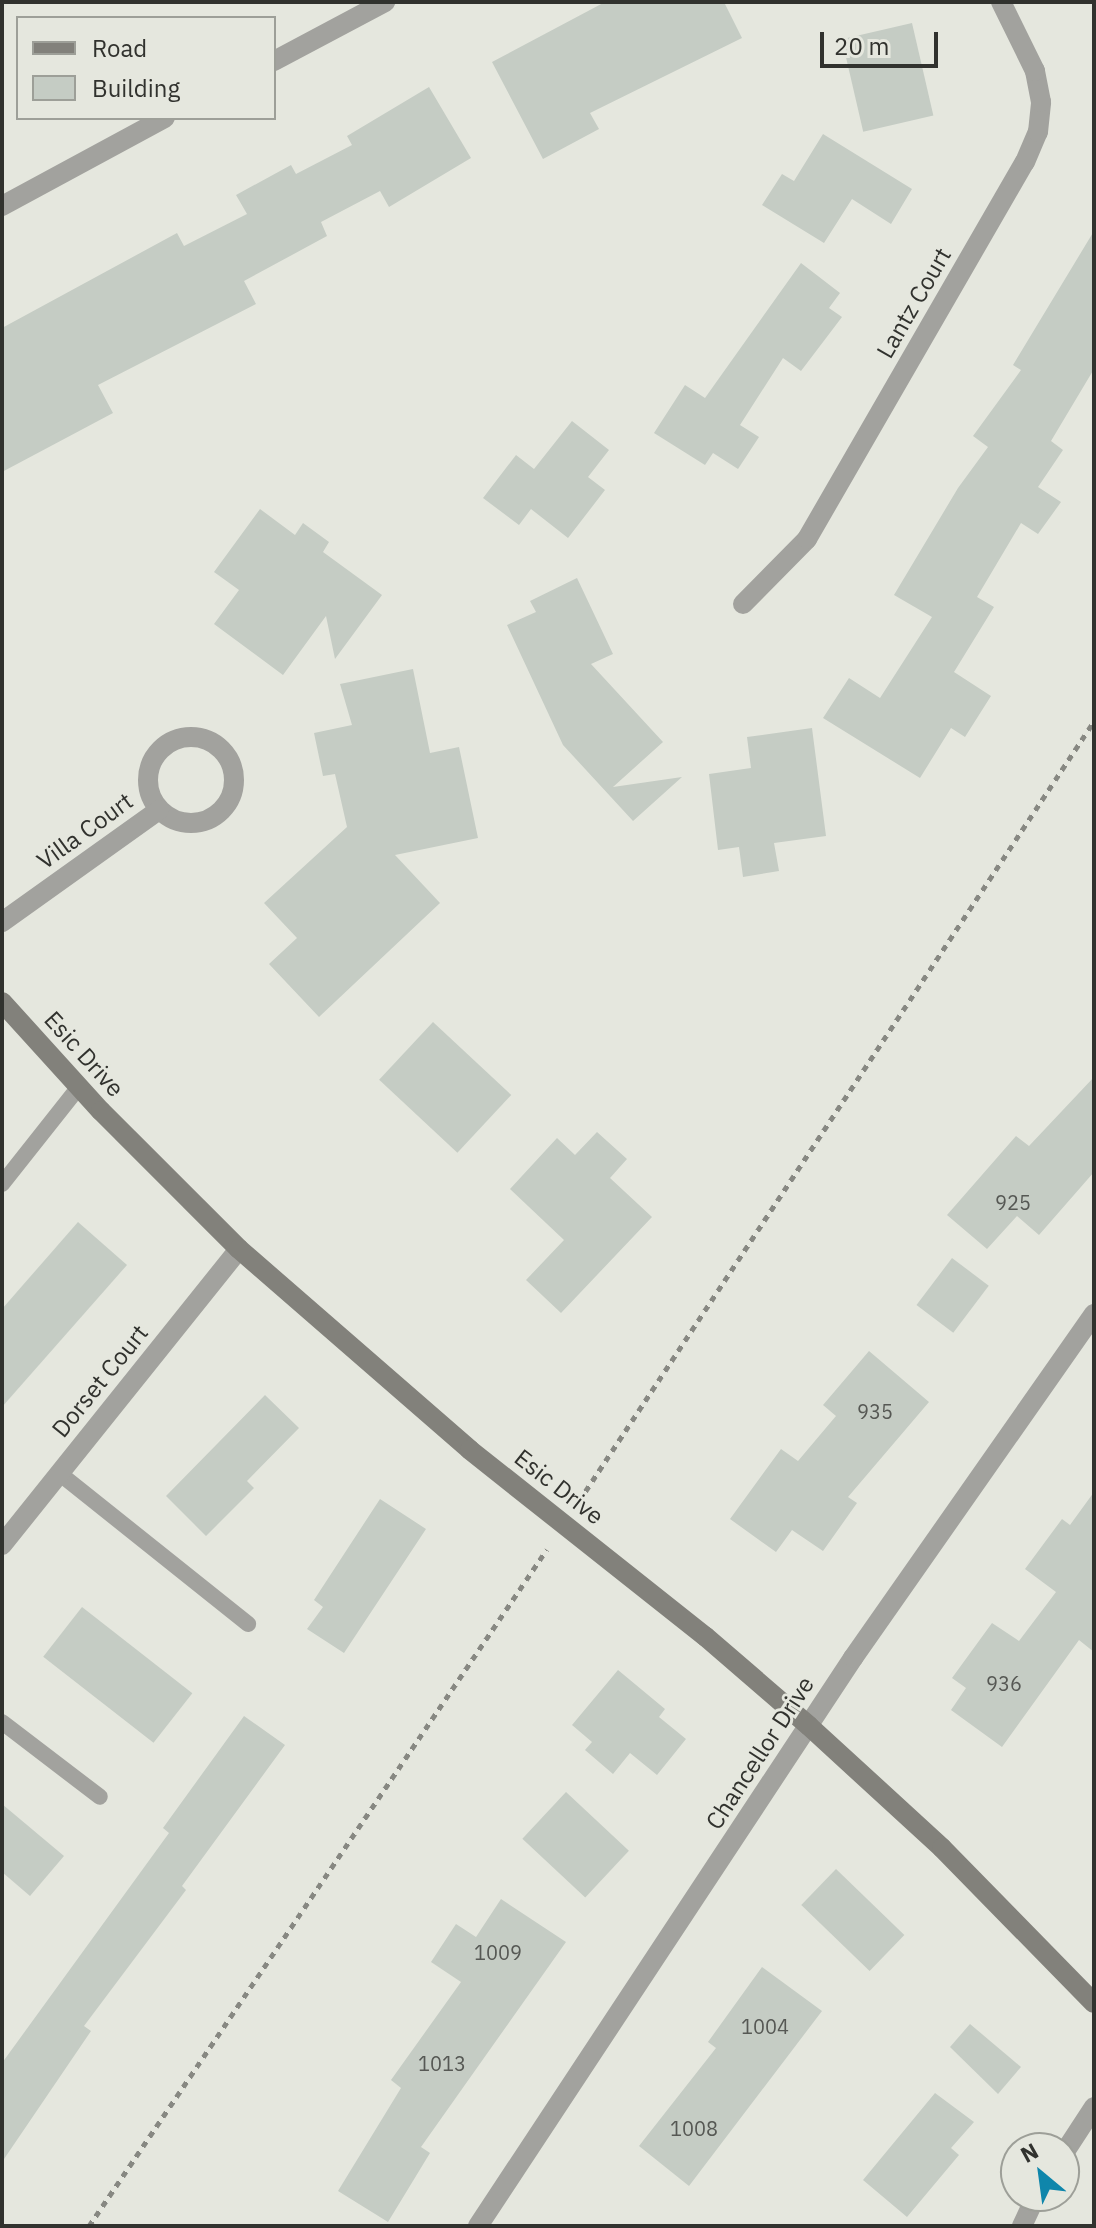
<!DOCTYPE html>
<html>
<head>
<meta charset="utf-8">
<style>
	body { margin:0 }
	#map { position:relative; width:1096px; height:2228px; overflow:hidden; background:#e5e7de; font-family:"IBM Plex Sans",sans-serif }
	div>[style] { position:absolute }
	.building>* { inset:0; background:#c5ccc4; transform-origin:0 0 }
	.path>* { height:5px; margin-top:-2.5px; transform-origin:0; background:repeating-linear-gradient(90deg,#878882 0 6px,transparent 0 12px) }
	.lane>* { height:16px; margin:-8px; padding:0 8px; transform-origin:8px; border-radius:8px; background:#a2a29e }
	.street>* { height:20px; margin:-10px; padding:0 10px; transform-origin:10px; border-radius:10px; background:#a2a29e }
	.street>.ring { margin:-10px; padding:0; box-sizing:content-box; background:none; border:20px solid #a2a29e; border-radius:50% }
	.secondary>* { height:20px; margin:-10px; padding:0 10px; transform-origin:10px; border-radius:10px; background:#82817b }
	span { translate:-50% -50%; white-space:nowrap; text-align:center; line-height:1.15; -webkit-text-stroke:6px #e5e7de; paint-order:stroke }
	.number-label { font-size:20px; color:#565854 }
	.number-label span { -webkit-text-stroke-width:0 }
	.street-label { font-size:24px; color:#31322e }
	.frame { position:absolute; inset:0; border:4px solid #31322e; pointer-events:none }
	.legend { position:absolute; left:16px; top:16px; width:260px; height:104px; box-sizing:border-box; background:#e5e7de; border:2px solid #9d9f98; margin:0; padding:10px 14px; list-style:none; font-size:24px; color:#31322e }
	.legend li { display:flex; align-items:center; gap:16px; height:40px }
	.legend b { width:40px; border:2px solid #9d9f98 }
	.north { position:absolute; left:1000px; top:2132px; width:80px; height:80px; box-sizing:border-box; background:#e5e7de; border:2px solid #9d9f98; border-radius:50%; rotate:331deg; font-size:22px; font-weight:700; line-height:32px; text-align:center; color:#31322e }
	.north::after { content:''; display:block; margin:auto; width:28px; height:36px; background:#0f86ab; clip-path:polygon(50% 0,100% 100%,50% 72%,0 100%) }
	.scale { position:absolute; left:820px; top:32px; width:118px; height:36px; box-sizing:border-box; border:4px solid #31322e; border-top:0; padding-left:10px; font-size:24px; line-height:28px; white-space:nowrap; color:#31322e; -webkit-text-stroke:6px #e5e7de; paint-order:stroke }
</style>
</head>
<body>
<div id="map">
	<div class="building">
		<i style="clip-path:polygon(605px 2px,724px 2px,742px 38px,590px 113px,599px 129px,543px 159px,492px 62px)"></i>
		<i style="left:912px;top:23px;width:95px;height:72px;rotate:77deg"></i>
		<i style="clip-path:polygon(429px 87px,471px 158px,389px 207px,380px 191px,321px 222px,327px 236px,244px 281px,256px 304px,98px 385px,113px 413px,2px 472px,2px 328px,177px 233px,184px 246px,247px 214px,236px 195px,291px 165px,296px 174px,352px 145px,347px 136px)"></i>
		<i style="clip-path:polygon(823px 134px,912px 189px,891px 224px,852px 199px,824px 243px,762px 205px,782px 174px,794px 181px)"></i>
		<i style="clip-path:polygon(1094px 231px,1094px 369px,1051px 441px,1063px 450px,1038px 487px,1061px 502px,1038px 534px,1021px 523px,977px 597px,994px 607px,954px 672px,991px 696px,965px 737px,951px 728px,920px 778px,823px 718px,849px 678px,880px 698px,932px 617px,894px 595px,958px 488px,988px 447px,973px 436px,1021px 370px,1013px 365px)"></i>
		<i style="clip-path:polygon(801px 263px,840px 293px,829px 308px,842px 317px,801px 371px,783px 358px,740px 425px,759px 437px,738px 469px,713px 453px,705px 465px,654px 433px,685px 385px,705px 398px)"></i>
		<i style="clip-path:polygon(572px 421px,609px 450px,588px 477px,605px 490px,568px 538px,531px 509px,519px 525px,483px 498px,516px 455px,534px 469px)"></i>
		<i style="clip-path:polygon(260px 509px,295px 535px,303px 523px,329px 542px,323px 552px,382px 595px,335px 659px,326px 616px,283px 675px,214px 624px,239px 590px,214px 572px)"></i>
		<i style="clip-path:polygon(577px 578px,613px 654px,591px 664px,663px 742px,613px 787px,682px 777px,633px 821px,563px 745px,507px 625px,536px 612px,530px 601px)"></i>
		<i style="clip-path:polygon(413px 669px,430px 753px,459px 747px,478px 838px,395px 855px,440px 903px,319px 1017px,269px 964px,297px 938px,264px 903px,347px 827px,335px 774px,323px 776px,314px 733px,352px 725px,340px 684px)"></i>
		<i style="clip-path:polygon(812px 728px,826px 836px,774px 843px,779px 871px,743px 877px,739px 847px,718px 850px,709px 774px,751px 768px,747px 737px)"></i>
		<i style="left:433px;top:1022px;width:107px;height:79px;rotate:43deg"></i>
		<i style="clip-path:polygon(1094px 1077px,1094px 1172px,1039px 1235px,1017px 1216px,987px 1249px,947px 1215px,1016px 1136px,1029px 1146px)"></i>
		<i style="clip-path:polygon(597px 1132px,627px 1159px,610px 1178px,652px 1217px,561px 1313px,526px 1280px,564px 1240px,510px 1189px,557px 1138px,575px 1155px)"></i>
		<i style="clip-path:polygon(78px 1222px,127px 1265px,2px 1407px,2px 1309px)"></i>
		<i style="left:952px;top:1258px;width:46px;height:59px;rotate:37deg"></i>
		<i style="clip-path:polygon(869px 1351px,929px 1402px,848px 1497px,857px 1503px,823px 1551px,792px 1530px,776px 1552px,730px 1519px,781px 1449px,798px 1461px,836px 1416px,823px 1405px)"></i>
		<i style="clip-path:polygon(265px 1395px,299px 1428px,247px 1481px,254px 1488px,206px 1536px,166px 1496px)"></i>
		<i style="clip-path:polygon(1094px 1492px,1094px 1652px,1079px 1640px,1002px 1747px,951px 1710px,966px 1688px,952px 1678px,992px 1623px,1019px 1641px,1056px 1592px,1025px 1569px,1062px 1519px,1070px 1525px)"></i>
		<i style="clip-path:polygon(380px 1499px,426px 1529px,344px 1653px,307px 1629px,323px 1607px,314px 1600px)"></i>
		<i style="left:82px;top:1607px;width:140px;height:63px;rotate:38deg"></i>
		<i style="clip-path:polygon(618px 1670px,665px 1709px,659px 1717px,686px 1739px,657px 1775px,630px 1753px,613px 1774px,585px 1750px,592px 1742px,572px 1725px)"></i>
		<i style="clip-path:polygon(244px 1716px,285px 1745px,182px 1886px,186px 1890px,84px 2026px,91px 2031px,2px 2162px,2px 2063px,169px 1833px,163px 1828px)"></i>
		<i style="left:566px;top:1792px;width:86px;height:64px;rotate:43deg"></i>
		<i style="clip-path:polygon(2px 1804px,64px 1856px,30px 1896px,2px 1872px)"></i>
		<i style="left:836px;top:1869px;width:95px;height:50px;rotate:44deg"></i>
		<i style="clip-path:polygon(501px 1899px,566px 1942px,421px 2147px,430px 2153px,388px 2222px,338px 2191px,401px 2088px,391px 2080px,461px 1982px,431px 1962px,456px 1924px,476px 1937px)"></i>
		<i style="clip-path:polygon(762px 1967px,822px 2011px,689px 2186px,639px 2146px,716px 2048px,708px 2042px)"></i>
		<i style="clip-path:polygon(970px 2024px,1021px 2067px,998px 2094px,950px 2047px)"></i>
		<i style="clip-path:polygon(935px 2093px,974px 2122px,951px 2148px,959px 2155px,907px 2217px,863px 2180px)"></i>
	</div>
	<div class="path">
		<i style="left:579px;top:1501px;width:935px;rotate:-56.56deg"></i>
		<i style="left:89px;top:2226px;width:817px;rotate:-55.92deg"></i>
	</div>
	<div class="lane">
		<i style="left:2px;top:1184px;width:124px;rotate:-51.6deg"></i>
		<i style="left:59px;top:1473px;width:242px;rotate:38.6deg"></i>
		<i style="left:2px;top:1722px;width:123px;rotate:37.4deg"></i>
	</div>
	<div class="street">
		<i style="left:274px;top:61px;width:126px;rotate:-28deg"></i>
		<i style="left:2px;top:206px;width:185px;rotate:-28.4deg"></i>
		<i style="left:743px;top:604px;width:91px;rotate:-45.4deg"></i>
		<i style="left:807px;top:539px;width:435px;rotate:-60deg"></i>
		<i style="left:1025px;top:162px;width:33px;rotate:-67deg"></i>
		<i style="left:1038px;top:132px;width:30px;rotate:-84deg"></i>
		<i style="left:1041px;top:102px;width:32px;rotate:-101deg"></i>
		<i style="left:1035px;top:71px;width:77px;rotate:-116.2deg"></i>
		<i class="ring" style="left:148px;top:737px;width:66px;height:66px"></i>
		<i style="left:2px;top:922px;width:193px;rotate:-35.5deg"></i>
		<i style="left:2px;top:1545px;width:379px;rotate:-51.3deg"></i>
		<i style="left:1064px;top:2153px;width:55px;rotate:-56.9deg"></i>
		<i style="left:478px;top:2226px;width:681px;rotate:-56.57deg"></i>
		<i style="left:853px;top:1658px;width:420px;rotate:-55deg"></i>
		<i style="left:1022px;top:2226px;width:33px;rotate:-65deg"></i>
	</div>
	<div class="secondary">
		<i style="left:2px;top:1002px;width:147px;rotate:47.8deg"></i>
		<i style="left:101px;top:1111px;width:195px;rotate:45deg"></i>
		<i style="left:239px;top:1249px;width:306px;rotate:41deg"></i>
		<i style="left:470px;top:1450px;width:301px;rotate:38.4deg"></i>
		<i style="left:706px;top:1637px;width:136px;rotate:40.8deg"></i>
		<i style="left:809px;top:1726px;width:180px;rotate:42.5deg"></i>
		<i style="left:942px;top:1848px;width:217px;rotate:45.6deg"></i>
	</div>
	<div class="number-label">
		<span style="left:1013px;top:1202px">925</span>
		<span style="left:875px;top:1411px">935</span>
		<span style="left:1004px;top:1683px">936</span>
		<span style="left:498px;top:1952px">1009</span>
		<span style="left:765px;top:2026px">1004</span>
		<span style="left:442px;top:2063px">1013</span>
		<span style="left:694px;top:2128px">1008</span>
	</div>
	<div class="street-label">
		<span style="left:914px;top:303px;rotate:-60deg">Lantz Court</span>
		<span style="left:85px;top:831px;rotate:-36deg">Villa Court</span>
		<span style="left:84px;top:1054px;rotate:48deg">Esic Drive</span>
		<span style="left:100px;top:1381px;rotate:-51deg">Dorset Court</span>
		<span style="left:559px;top:1487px;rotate:38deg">Esic Drive</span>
		<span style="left:760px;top:1753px;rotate:-57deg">Chancellor Drive</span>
	</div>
	<div class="frame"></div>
	<ul class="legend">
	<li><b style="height:10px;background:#82817b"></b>Road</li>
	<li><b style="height:22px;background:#c5ccc4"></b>Building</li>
	</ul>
	<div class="north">N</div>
	<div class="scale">20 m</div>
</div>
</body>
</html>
